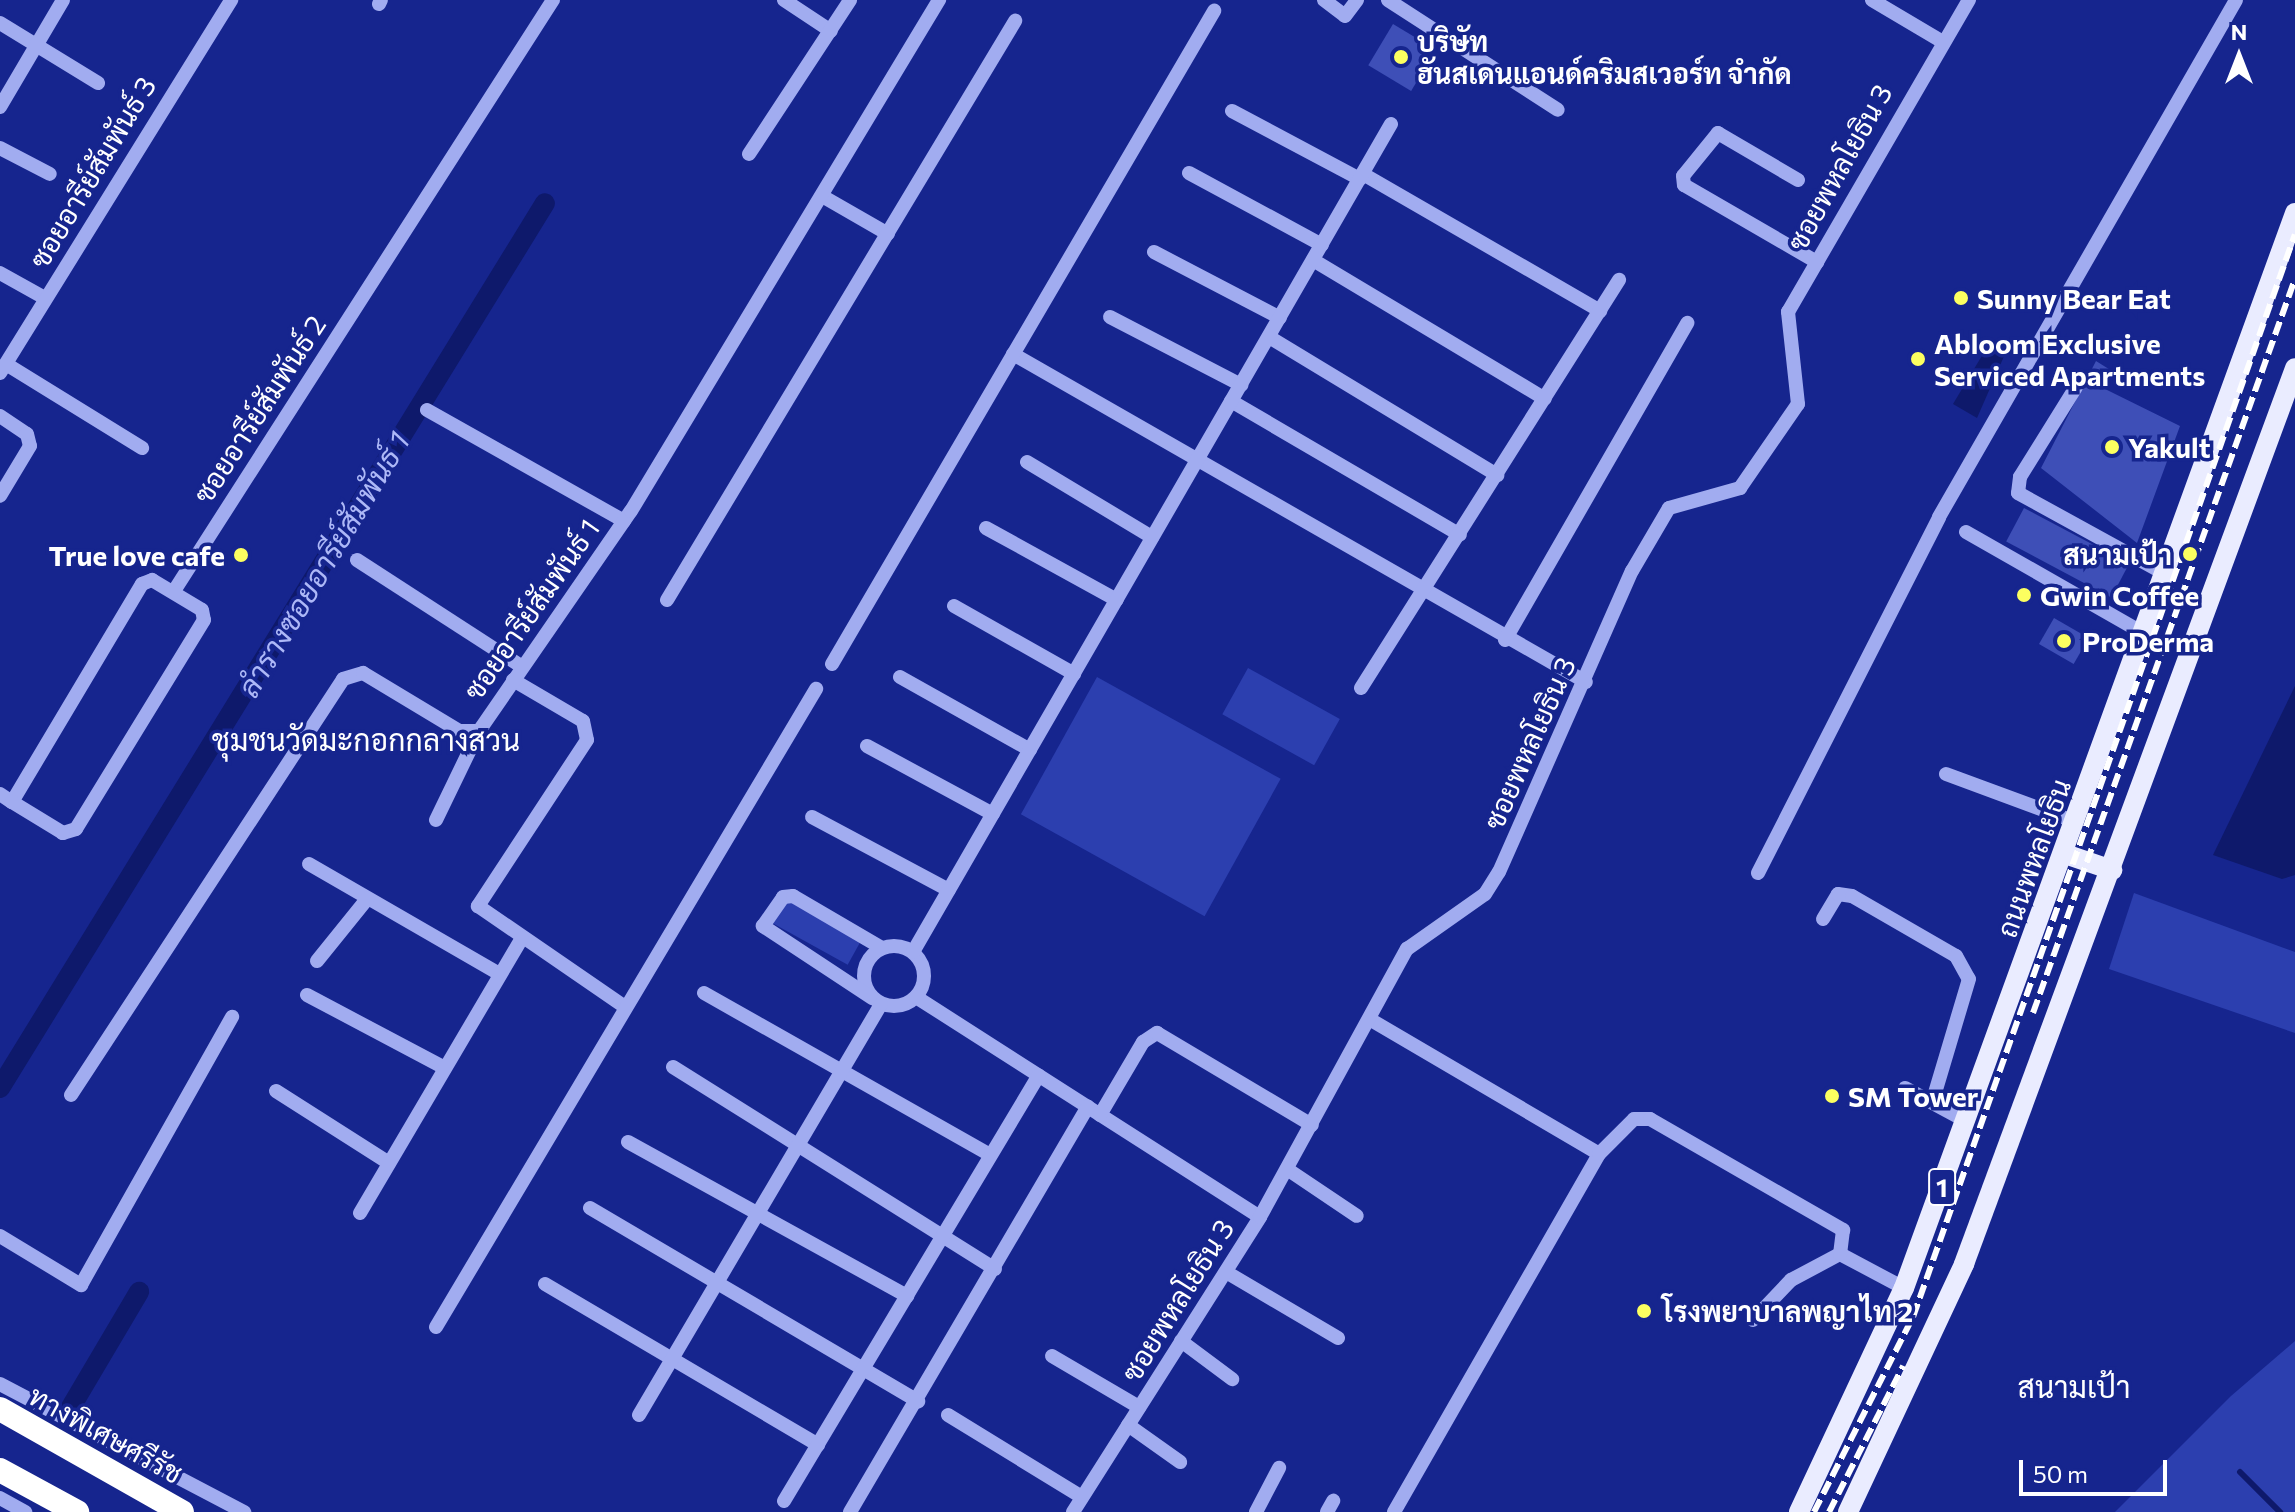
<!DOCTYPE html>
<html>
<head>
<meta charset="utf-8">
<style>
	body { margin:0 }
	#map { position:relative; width:2295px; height:1512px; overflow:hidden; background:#16258e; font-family:Commissioner,Sarabun,sans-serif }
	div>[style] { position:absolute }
	.green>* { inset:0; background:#2c3faf; transform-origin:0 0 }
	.water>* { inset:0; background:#0e196b }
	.stream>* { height:6px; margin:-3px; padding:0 3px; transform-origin:3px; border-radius:3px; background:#0e196b }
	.canal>* { height:20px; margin:-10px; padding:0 10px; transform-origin:10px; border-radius:10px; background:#0e196b }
	.building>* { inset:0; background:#3e4fb7; transform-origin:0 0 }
	.minor>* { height:14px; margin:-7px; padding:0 7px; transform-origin:7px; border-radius:7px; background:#a1acf0 }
	.minor>.ring { margin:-7px; padding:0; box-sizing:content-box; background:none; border:14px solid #a1acf0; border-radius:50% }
	.major>* { height:20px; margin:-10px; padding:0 10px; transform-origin:10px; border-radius:10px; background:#eaecff }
	.highway>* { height:24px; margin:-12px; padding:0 12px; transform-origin:12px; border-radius:12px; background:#fff }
	.rail>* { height:6px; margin-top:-3px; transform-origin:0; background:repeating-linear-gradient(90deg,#fff 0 14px,transparent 0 20px) }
	.dots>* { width:22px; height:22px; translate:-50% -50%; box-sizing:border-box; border:4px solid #16258e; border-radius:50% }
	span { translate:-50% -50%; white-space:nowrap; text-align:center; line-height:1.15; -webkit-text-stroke:7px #16258e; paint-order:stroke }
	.shield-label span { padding:2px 6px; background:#16258e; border:2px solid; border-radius:6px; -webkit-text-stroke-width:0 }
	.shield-label { font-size:26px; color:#fff; font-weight:700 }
	.poi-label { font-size:28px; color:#fff; font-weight:700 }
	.left { translate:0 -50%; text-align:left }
	.right { translate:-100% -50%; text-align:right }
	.street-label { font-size:28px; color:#fff }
	.water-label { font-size:30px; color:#adb8f7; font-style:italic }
	.neighbourhood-label { font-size:30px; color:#fff }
	.north { position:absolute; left:2199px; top:16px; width:80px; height:80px; -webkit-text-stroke:6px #16258e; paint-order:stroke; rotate:0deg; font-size:22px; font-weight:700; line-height:32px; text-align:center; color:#fff }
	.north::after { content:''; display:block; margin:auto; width:28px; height:36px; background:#fff; clip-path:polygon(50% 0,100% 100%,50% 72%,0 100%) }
	.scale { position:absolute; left:2019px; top:1460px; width:148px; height:36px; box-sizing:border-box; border:4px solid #fff; border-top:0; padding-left:10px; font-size:24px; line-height:28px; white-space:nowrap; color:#fff; -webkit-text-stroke:6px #16258e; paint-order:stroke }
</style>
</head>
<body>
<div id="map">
	<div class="green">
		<i style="left:1248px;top:668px;width:105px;height:53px;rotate:29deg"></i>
		<i style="left:1097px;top:677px;width:210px;height:157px;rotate:29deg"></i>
		<i style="left:780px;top:893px;width:94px;height:30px;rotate:29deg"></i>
		<i style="clip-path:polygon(2134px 893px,2295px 952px,2295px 1033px,2109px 969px)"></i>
		<i style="clip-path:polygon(2295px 1341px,2295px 1512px,2115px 1512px,2231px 1396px)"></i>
	</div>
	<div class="water">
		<i style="clip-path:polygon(1989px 344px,2005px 354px,1977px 418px,1953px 404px)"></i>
		<i style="clip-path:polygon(2295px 686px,2295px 875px,2282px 879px,2213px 855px)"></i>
	</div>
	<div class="stream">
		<i style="left:2240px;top:1472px;width:57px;rotate:45deg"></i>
	</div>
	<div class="canal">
		<i style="left:0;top:1088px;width:1039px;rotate:-58.37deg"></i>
		<i style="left:71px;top:1407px;width:134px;rotate:-59.4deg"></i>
	</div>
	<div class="building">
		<i style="left:1393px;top:24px;width:50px;height:48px;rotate:31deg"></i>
		<i style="clip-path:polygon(2096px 361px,2112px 371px,2101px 387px,2180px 426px,2137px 543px,2041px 468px)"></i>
		<i style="left:2024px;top:508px;width:119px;height:38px;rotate:28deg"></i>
		<i style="left:2054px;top:618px;width:40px;height:30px;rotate:30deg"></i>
	</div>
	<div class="minor">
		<i style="left:784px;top:0;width:56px;rotate:33.4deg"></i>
		<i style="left:1324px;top:0;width:26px;rotate:37deg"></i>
		<i style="left:1345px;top:16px;width:20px;rotate:-53deg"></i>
		<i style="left:1388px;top:0;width:202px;rotate:32.9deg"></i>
		<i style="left:1872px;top:0;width:80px;rotate:30.7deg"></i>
		<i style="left:379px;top:4px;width:4px;rotate:-63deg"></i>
		<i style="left:0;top:23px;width:115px;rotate:31.5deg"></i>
		<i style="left:0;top:107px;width:124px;rotate:-59.5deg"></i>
		<i style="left:1232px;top:111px;width:145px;rotate:28deg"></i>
		<i style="left:0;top:148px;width:56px;rotate:27.5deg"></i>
		<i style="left:749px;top:154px;width:184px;rotate:-56.7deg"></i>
		<i style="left:1189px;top:173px;width:151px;rotate:28.4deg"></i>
		<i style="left:1363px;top:174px;width:274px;rotate:30deg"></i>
		<i style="left:1798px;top:180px;width:93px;rotate:-149.6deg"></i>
		<i style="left:1718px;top:133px;width:55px;rotate:129.1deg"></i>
		<i style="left:1683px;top:176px;width:9px;rotate:84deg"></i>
		<i style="left:1684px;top:185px;width:154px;rotate:30.1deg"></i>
		<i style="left:822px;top:196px;width:76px;rotate:29.9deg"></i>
		<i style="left:1154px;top:252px;width:142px;rotate:27.6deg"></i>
		<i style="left:1313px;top:260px;width:270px;rotate:30.9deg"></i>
		<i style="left:0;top:273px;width:51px;rotate:29.1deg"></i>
		<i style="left:1110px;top:317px;width:148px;rotate:27.4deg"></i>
		<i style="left:1269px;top:337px;width:267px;rotate:31.2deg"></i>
		<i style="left:1013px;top:354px;width:660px;rotate:29.79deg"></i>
		<i style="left:6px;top:364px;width:160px;rotate:31.7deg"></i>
		<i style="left:0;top:373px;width:439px;rotate:-58.2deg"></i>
		<i style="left:2076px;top:387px;width:106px;rotate:121.9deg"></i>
		<i style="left:2020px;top:477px;width:16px;rotate:97deg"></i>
		<i style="left:2018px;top:493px;width:170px;rotate:28.8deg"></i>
		<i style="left:1231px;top:401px;width:265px;rotate:30.3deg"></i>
		<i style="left:427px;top:410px;width:226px;rotate:29.4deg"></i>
		<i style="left:0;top:416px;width:32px;rotate:34deg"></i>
		<i style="left:27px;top:434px;width:12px;rotate:76deg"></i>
		<i style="left:30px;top:446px;width:58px;rotate:121deg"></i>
		<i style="left:1027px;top:462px;width:146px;rotate:31deg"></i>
		<i style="left:986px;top:528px;width:149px;rotate:28.8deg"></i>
		<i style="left:1966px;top:532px;width:206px;rotate:29.7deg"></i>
		<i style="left:357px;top:560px;width:195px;rotate:32.9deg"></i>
		<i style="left:174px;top:591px;width:702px;rotate:-57.33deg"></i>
		<i style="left:667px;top:600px;width:676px;rotate:-58.99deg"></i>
		<i style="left:954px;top:606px;width:138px;rotate:29.5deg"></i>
		<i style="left:1505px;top:640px;width:366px;rotate:-60.1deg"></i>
		<i style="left:832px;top:664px;width:757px;rotate:-59.67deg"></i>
		<i style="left:900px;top:677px;width:149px;rotate:29.3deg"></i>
		<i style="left:513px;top:680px;width:81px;rotate:30.4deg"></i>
		<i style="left:583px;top:721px;width:19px;rotate:78deg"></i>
		<i style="left:587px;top:740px;width:199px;rotate:123.3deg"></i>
		<i style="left:478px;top:906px;width:178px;rotate:34.5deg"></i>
		<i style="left:1361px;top:688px;width:483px;rotate:-57.7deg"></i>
		<i style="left:867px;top:746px;width:143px;rotate:28.4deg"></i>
		<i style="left:1946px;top:774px;width:139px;rotate:20.3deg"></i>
		<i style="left:0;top:794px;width:14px;rotate:34deg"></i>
		<i style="left:12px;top:802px;width:254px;rotate:-59.2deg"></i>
		<i style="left:142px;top:584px;width:11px;rotate:-22deg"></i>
		<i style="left:152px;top:580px;width:58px;rotate:31deg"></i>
		<i style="left:202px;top:610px;width:10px;rotate:79deg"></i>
		<i style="left:204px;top:620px;width:245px;rotate:121.5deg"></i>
		<i style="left:76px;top:829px;width:14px;rotate:163deg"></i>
		<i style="left:63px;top:833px;width:60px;rotate:-148.7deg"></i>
		<i style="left:812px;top:817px;width:155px;rotate:28.1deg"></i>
		<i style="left:436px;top:820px;width:99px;rotate:-64.2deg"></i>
		<i style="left:309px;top:864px;width:218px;rotate:30deg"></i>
		<i style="left:1758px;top:873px;width:399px;rotate:-63deg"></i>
		<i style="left:1939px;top:517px;width:596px;rotate:-60.12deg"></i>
		<i style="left:1823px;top:919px;width:29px;rotate:-59deg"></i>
		<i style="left:1838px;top:894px;width:14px;rotate:8deg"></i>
		<i style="left:1852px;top:896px;width:120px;rotate:30deg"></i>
		<i style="left:1956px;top:956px;width:26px;rotate:61deg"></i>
		<i style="left:1969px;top:979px;width:129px;rotate:106.6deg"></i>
		<i class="ring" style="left:864px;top:946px;width:46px;height:46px"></i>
		<i style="left:913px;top:952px;width:956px;rotate:-60deg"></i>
		<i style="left:317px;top:961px;width:80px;rotate:-51.1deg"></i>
		<i style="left:704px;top:993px;width:329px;rotate:29.5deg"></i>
		<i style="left:307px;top:995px;width:156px;rotate:27.9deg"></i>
		<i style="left:916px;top:997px;width:408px;rotate:32.6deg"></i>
		<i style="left:872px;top:998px;width:131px;rotate:-146.6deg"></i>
		<i style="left:763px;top:926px;width:35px;rotate:-55deg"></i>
		<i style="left:783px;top:897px;width:10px;rotate:-6deg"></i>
		<i style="left:793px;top:896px;width:103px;rotate:30.3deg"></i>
		<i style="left:1371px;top:1020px;width:264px;rotate:30.4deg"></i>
		<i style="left:673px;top:1067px;width:380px;rotate:32.1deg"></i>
		<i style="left:1905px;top:1088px;width:69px;rotate:28.4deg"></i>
		<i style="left:276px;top:1091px;width:134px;rotate:32.5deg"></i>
		<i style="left:71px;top:1095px;width:497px;rotate:-56.8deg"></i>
		<i style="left:343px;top:679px;width:21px;rotate:-17deg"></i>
		<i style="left:363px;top:673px;width:112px;rotate:31.1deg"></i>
		<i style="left:459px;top:731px;width:20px"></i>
		<i style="left:479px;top:731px;width:267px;rotate:-55.4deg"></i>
		<i style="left:631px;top:511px;width:597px;rotate:-58.92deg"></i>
		<i style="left:1100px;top:1115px;width:85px;rotate:-59.5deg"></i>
		<i style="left:1143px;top:1042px;width:17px;rotate:-33deg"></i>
		<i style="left:1157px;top:1033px;width:180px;rotate:30.7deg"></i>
		<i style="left:628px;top:1142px;width:319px;rotate:28.9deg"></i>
		<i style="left:1287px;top:1169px;width:84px;rotate:33.9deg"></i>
		<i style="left:590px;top:1208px;width:381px;rotate:30.5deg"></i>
		<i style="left:360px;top:1213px;width:319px;rotate:-59.5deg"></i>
		<i style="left:0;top:1236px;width:95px;rotate:31.2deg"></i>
		<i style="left:81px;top:1285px;width:308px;rotate:-60.6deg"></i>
		<i style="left:1226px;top:1272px;width:130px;rotate:30.5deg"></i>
		<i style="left:545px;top:1284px;width:317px;rotate:30.5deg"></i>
		<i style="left:1753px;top:1320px;width:55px;rotate:-46.5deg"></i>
		<i style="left:1791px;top:1280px;width:55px;rotate:-28deg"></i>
		<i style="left:1840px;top:1254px;width:72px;rotate:28deg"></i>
		<i style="left:436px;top:1327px;width:743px;rotate:-59.22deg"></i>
		<i style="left:1181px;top:1341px;width:64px;rotate:36.7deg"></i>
		<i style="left:1052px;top:1356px;width:101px;rotate:30.4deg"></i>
		<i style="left:0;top:1384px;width:276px;rotate:27.7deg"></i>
		<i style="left:639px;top:1415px;width:477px;rotate:-59.5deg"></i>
		<i style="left:948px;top:1415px;width:157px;rotate:31.5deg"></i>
		<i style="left:1128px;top:1425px;width:64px;rotate:35.4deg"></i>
		<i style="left:0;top:1498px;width:29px;rotate:29deg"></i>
		<i style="left:784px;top:1501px;width:496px;rotate:-59.1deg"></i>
		<i style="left:850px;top:1512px;width:470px;rotate:-59.6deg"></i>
		<i style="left:1073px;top:1512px;width:349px;rotate:-57.6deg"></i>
		<i style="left:1260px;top:1217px;width:306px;rotate:-61.3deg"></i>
		<i style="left:1407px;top:949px;width:95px;rotate:-35.2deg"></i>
		<i style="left:1485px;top:894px;width:26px;rotate:-58deg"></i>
		<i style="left:1499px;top:872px;width:329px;rotate:-66.2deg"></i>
		<i style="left:1632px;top:571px;width:73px;rotate:-59.6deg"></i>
		<i style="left:1669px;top:508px;width:74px;rotate:-15.7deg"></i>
		<i style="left:1740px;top:488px;width:102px;rotate:-55.4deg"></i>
		<i style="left:1798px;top:404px;width:93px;rotate:-96.2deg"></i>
		<i style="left:1788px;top:312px;width:361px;rotate:-59.9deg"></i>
		<i style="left:1256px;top:1512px;width:50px;rotate:-62.4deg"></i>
		<i style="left:1327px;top:1512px;width:13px;rotate:-61deg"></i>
		<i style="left:1394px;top:1512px;width:413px;rotate:-60.2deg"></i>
		<i style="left:1599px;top:1154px;width:49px;rotate:-45deg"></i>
		<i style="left:1634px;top:1119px;width:16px"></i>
		<i style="left:1650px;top:1119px;width:223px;rotate:29.9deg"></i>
		<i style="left:1843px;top:1230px;width:24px;rotate:97deg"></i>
	</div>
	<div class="major">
		<i style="left:2065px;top:854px;width:50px;rotate:18.8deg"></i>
		<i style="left:1799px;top:1512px;width:247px;rotate:-64.9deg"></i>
		<i style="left:1904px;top:1288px;width:1144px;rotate:-70.01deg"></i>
		<i style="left:1848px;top:1512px;width:274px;rotate:-64.9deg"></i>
		<i style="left:1964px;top:1264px;width:955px;rotate:-69.72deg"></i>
	</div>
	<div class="highway">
		<i style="left:0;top:1409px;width:209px;rotate:29.5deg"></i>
		<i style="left:0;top:1470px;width:88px;rotate:28.6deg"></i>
	</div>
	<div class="rail">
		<i style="left:2033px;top:1013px;width:779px;rotate:-70.36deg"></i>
		<i style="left:1814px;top:1512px;width:219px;rotate:-63.1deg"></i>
		<i style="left:1913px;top:1317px;width:1148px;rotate:-70.57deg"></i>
		<i style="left:1829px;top:1512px;width:164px;rotate:-63.1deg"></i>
	</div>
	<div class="dots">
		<i style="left:1401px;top:57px;background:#fcff60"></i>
		<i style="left:1961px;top:298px;background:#fcff60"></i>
		<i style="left:1918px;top:359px;background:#fcff60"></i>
		<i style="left:2112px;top:447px;background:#fcff60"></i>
		<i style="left:2190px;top:554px;background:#fcff60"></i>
		<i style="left:241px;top:555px;background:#fcff60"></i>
		<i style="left:2024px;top:595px;background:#fcff60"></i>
		<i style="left:2064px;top:641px;background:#fcff60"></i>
		<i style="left:1832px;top:1096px;background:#fcff60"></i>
		<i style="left:1644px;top:1311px;background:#fcff60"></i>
	</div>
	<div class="shield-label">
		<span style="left:1942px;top:1187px">1</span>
	</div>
	<div class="poi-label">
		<span class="left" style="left:1417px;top:57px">บริษัท<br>ฮันสเดนแอนด์คริมสเวอร์ท จำกัด</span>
		<span class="left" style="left:1977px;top:298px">Sunny Bear Eat</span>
		<span class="left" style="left:1934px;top:359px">Abloom Exclusive<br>Serviced Apartments</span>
		<span class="left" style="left:2128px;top:447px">Yakult</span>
		<span class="right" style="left:2172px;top:554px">สนามเป้า</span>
		<span class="right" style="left:225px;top:555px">True love cafe</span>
		<span class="left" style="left:2040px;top:595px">Gwin Coffee</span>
		<span class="left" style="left:2082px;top:641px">ProDerma</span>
		<span class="left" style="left:1848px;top:1096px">SM Tower</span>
		<span class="left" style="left:1662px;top:1311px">โรงพยาบาลพญาไท 2</span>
	</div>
	<div class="street-label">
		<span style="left:1839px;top:167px;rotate:-61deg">ซอยพหลโยธิน 3</span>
		<span style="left:92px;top:172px;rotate:-59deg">ซอยอารีย์สัมพันธ์ 3</span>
		<span style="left:259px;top:409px;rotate:-57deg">ซอยอารีย์สัมพันธ์ 2</span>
		<span style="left:531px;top:609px;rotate:-55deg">ซอยอารีย์สัมพันธ์ 1</span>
		<span style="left:1529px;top:743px;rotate:-66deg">ซอยพหลโยธิน 3</span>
		<span style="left:2033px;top:858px;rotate:-70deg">ถนนพหลโยธิน</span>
		<span style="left:1177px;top:1300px;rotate:-58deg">ซอยพหลโยธิน 3</span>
		<span style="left:106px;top:1434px;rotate:29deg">ทางพิเศษศรีรัช</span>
	</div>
	<div class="water-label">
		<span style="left:323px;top:564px;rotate:-59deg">ลำรางซอยอารีย์สัมพันธ์ 1</span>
	</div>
	<div class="neighbourhood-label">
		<span style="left:366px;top:739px">ชุมชนวัดมะกอกกลางสวน</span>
		<span style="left:2074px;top:1386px">สนามเป้า</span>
	</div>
	<div class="north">N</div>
	<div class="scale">50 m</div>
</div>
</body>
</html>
